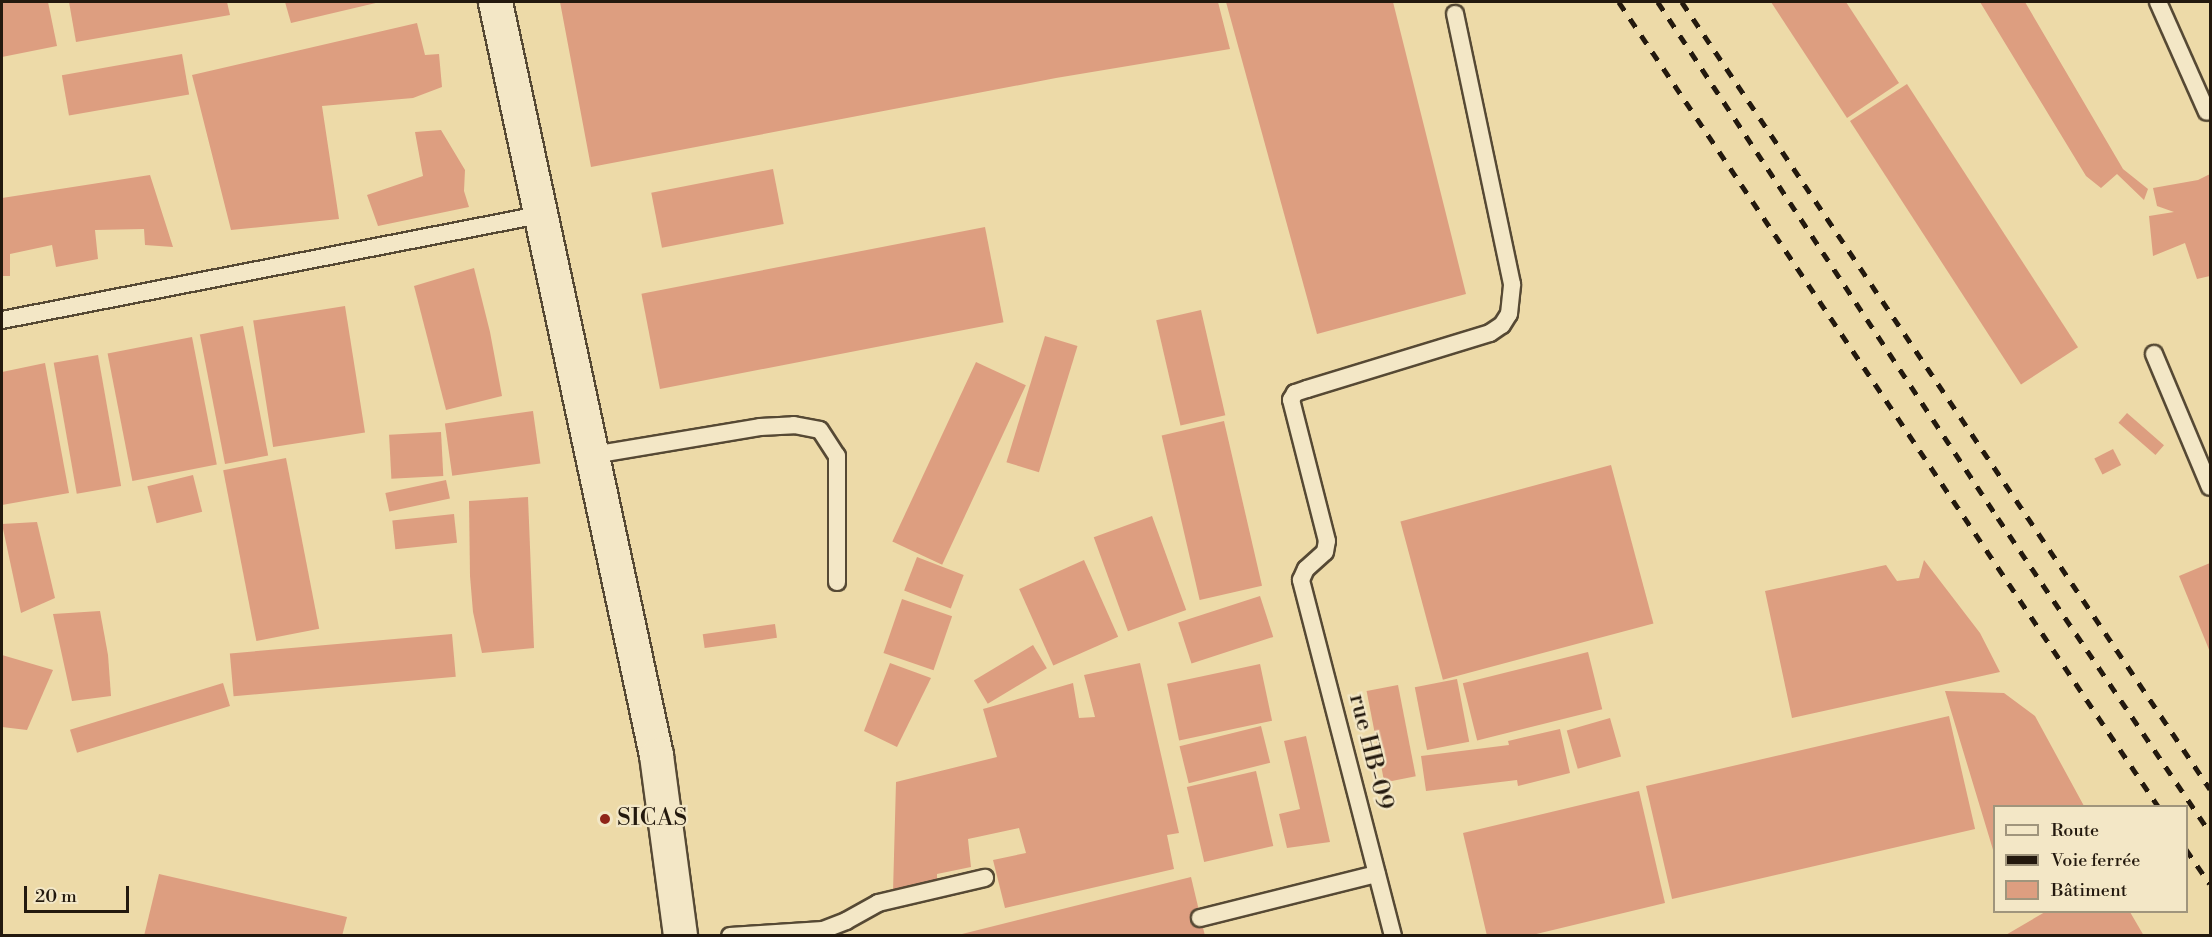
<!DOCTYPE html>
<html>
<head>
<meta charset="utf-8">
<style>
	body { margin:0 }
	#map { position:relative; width:2212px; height:937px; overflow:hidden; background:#eddaa8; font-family:"Libre Bodoni",serif }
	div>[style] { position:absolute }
	.building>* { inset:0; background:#dd9e80; transform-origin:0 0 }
	.roads { filter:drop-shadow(2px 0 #564934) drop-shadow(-2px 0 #564934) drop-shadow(0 2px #564934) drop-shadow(0 -2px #564934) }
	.lane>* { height:16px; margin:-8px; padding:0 8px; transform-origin:8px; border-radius:8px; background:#f3e7c6 }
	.secondary>* { height:33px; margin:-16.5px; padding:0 16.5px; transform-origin:16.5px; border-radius:16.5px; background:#f3e7c6 }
	.rail>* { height:4.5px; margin-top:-2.25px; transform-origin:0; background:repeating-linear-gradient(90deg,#23190e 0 10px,transparent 0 20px) }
	.dots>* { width:16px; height:16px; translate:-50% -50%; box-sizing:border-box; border:3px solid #f3e7c6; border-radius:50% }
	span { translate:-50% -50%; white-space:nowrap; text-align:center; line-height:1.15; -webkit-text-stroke:4.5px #f3e7c6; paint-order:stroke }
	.street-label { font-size:24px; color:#23190e }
	.poi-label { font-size:24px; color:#23190e }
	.left { translate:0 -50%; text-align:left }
	.frame { position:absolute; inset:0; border:3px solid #23190e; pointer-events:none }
	.legend { position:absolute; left:1993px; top:805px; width:195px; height:108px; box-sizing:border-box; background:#f3e7c6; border:2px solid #a0957c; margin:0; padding:8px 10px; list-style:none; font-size:18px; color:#23190e }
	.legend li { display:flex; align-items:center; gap:12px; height:30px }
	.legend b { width:30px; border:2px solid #a0957c }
	.scale { position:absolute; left:24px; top:886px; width:105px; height:27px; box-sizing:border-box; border:3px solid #23190e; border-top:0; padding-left:8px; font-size:18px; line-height:21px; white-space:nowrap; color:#23190e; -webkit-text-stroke:4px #f3e7c6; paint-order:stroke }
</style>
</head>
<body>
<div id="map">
	<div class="building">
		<i style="clip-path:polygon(2px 2px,48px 2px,57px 46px,2px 57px)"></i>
		<i style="clip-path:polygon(69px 2px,227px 2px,230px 15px,76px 42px)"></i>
		<i style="clip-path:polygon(285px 2px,380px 2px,291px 23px)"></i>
		<i style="clip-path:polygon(560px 2px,1218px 2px,1230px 49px,1056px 78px,591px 167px)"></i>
		<i style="clip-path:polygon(1226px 2px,1393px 2px,1466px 294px,1317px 334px)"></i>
		<i style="clip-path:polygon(1771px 2px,1846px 2px,1899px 83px,1847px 118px)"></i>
		<i style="clip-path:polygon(1980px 2px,2025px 2px,2123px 169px,2148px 189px,2144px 200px,2117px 174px,2101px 188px,2086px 176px)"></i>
		<i style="clip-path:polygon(417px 23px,425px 55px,439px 54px,442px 87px,413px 98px,322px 106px,339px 219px,231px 230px,192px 75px)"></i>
		<i style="left:182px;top:54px;width:41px;height:122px;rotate:80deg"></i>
		<i style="left:1907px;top:84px;width:314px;height:68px;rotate:57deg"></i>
		<i style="clip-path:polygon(441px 130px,465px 170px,464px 191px,469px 207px,378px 226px,367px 195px,423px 176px,415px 132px)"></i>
		<i style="left:773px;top:169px;width:56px;height:124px;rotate:79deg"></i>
		<i style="clip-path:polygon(2210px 174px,2210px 276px,2197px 279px,2185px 243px,2153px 256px,2149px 216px,2174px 212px,2157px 206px,2153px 188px,2198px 180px)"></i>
		<i style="clip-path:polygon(150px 175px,173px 247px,145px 245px,144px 229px,95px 230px,98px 259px,56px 267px,52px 245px,10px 254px,10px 276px,2px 276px,2px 198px)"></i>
		<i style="left:985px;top:227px;width:97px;height:350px;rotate:79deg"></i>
		<i style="clip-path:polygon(474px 268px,490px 332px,502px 396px,446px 410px,414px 286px)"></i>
		<i style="left:345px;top:306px;width:128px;height:93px;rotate:81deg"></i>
		<i style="left:1201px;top:310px;width:108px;height:46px;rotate:77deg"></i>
		<i style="left:243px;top:326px;width:132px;height:44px;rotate:79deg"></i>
		<i style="left:1045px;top:336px;width:34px;height:132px;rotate:17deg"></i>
		<i style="left:192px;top:337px;width:130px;height:86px;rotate:79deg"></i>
		<i style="left:98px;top:355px;width:133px;height:45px;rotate:80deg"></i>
		<i style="left:976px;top:362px;width:55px;height:198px;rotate:25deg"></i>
		<i style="clip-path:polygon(45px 363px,69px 493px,2px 505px,2px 372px)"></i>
		<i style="left:533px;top:411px;width:53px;height:89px;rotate:82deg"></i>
		<i style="left:2127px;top:413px;width:49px;height:13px;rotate:41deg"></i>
		<i style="left:1224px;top:421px;width:169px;height:64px;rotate:77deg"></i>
		<i style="left:441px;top:432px;width:44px;height:52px;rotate:87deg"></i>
		<i style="left:2113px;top:449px;width:18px;height:21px;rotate:63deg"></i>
		<i style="left:286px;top:458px;width:174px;height:64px;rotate:79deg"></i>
		<i style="left:1611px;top:465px;width:164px;height:218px;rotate:75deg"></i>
		<i style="left:193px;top:475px;width:38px;height:47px;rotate:76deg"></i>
		<i style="left:446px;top:480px;width:19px;height:62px;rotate:78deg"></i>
		<i style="clip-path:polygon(528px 497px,534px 648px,482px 653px,473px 612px,470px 576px,469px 501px)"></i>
		<i style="left:454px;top:514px;width:29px;height:62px;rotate:84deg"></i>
		<i style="left:1152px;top:516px;width:100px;height:62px;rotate:70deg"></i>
		<i style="clip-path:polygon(37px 522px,55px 598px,21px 613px,2px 524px)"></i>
		<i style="left:917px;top:557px;width:50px;height:36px;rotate:21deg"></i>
		<i style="left:1084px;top:560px;width:84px;height:71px;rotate:66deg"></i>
		<i style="clip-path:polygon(1924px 560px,1980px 633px,2000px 672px,1792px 718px,1765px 591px,1886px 565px,1897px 581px,1919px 578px)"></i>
		<i style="clip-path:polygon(2210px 563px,2210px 652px,2179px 576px)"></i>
		<i style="left:1260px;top:596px;width:43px;height:86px;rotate:72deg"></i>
		<i style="left:902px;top:599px;width:53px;height:57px;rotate:19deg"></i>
		<i style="clip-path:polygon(100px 611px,108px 655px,111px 696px,72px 701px,53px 614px)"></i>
		<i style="left:775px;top:624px;width:14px;height:73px;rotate:82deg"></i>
		<i style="left:452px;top:634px;width:43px;height:223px;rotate:85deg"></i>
		<i style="left:1033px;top:645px;width:27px;height:69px;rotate:59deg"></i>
		<i style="left:1588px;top:652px;width:59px;height:129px;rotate:76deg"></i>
		<i style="clip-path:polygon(2px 655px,53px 670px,27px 730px,2px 727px)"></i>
		<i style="clip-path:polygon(890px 663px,931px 678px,897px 747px,864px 731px)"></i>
		<i style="clip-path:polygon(1140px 663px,1179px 833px,1167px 835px,1174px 869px,1005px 908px,993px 860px,1026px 853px,1019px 828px,968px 839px,971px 867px,937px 874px,937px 880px,893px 892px,896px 782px,997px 757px,983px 709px,1073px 683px,1079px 718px,1095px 717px,1084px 675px)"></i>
		<i style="left:1260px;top:664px;width:58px;height:95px;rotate:78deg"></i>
		<i style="left:1457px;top:679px;width:64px;height:43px;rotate:79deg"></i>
		<i style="left:223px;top:683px;width:24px;height:160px;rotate:73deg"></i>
		<i style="left:1398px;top:685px;width:93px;height:32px;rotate:79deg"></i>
		<i style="clip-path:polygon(1945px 691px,2004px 693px,2035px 716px,2084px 806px,1994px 806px,1994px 853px)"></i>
		<i style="left:1949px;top:716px;width:116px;height:311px;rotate:77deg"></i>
		<i style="left:1610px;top:718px;width:40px;height:45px;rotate:74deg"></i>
		<i style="left:1261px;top:726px;width:38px;height:84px;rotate:76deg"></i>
		<i style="clip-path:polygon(1560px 729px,1570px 773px,1518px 786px,1517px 780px,1426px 791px,1421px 756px,1509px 745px,1508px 741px)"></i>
		<i style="clip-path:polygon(1306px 736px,1330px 842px,1287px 848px,1279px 814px,1300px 809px,1284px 741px)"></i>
		<i style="left:1256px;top:771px;width:77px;height:71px;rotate:77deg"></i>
		<i style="clip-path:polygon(1639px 791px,1665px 903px,1528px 936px,1487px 936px,1463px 833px)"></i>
		<i style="clip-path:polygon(159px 874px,347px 917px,342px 936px,144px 936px)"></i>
		<i style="clip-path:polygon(1191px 877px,1205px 936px,958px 936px,958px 935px)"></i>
		<i style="clip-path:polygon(2045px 912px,2130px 912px,2144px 936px,2004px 936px)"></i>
	</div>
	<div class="roads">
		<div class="lane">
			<i style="left:2158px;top:2px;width:120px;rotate:66deg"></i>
			<i style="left:2px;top:320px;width:547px;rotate:-11.06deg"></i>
			<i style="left:2154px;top:354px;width:144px;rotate:67.2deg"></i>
			<i style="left:593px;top:455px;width:169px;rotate:-9.5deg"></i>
			<i style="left:760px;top:427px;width:34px;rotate:-3deg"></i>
			<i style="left:794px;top:425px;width:26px;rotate:11deg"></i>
			<i style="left:820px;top:430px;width:31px;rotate:57deg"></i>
			<i style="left:837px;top:456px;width:126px;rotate:90deg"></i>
			<i style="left:1200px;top:918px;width:182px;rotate:-14deg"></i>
			<i style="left:730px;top:936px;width:93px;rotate:-3.7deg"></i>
			<i style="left:823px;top:930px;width:25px;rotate:-21deg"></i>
			<i style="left:846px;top:921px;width:37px;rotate:-29deg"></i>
			<i style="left:878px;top:903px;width:110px;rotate:-13.2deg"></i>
			<i style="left:1393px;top:936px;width:368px;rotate:-104.5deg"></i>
			<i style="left:1301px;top:580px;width:12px;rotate:-66deg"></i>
			<i style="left:1306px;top:569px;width:25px;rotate:-42deg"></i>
			<i style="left:1325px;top:552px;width:11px;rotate:-80deg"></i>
			<i style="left:1327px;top:541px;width:146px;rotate:-104.3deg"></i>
			<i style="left:1291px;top:400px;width:8px;rotate:-60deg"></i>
			<i style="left:1295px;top:393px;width:13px;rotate:-18deg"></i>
			<i style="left:1307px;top:389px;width:191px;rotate:-17deg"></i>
			<i style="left:1490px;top:333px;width:14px;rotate:-34deg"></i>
			<i style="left:1502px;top:325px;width:13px;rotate:-58deg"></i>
			<i style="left:1509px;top:314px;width:30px;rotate:-84deg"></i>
			<i style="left:1512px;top:284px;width:276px;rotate:-101.9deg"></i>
		</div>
		<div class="secondary">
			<i style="left:495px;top:2px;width:770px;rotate:77.93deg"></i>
			<i style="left:656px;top:755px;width:183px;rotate:82.4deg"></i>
		</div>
	</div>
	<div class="rail">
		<i style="left:1619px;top:2px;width:968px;rotate:56.16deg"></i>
		<i style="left:1658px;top:2px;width:618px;rotate:56.62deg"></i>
		<i style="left:1998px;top:518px;width:379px;rotate:56deg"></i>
		<i style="left:1682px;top:2px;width:948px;rotate:56.14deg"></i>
		<i style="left:2186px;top:849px;width:42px;rotate:55.6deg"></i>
	</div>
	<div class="dots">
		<i style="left:605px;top:819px;background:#8f2418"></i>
	</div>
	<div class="street-label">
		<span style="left:1370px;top:752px;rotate:76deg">rue HB-09</span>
	</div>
	<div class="poi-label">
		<span class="left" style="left:617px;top:819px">SICAS</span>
	</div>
	<div class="frame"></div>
	<ul class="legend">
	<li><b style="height:8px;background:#f3e7c6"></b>Route</li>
	<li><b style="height:8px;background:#23190e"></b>Voie ferrée</li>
	<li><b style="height:16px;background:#dd9e80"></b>Bâtiment</li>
	</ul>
	<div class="scale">20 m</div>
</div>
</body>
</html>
